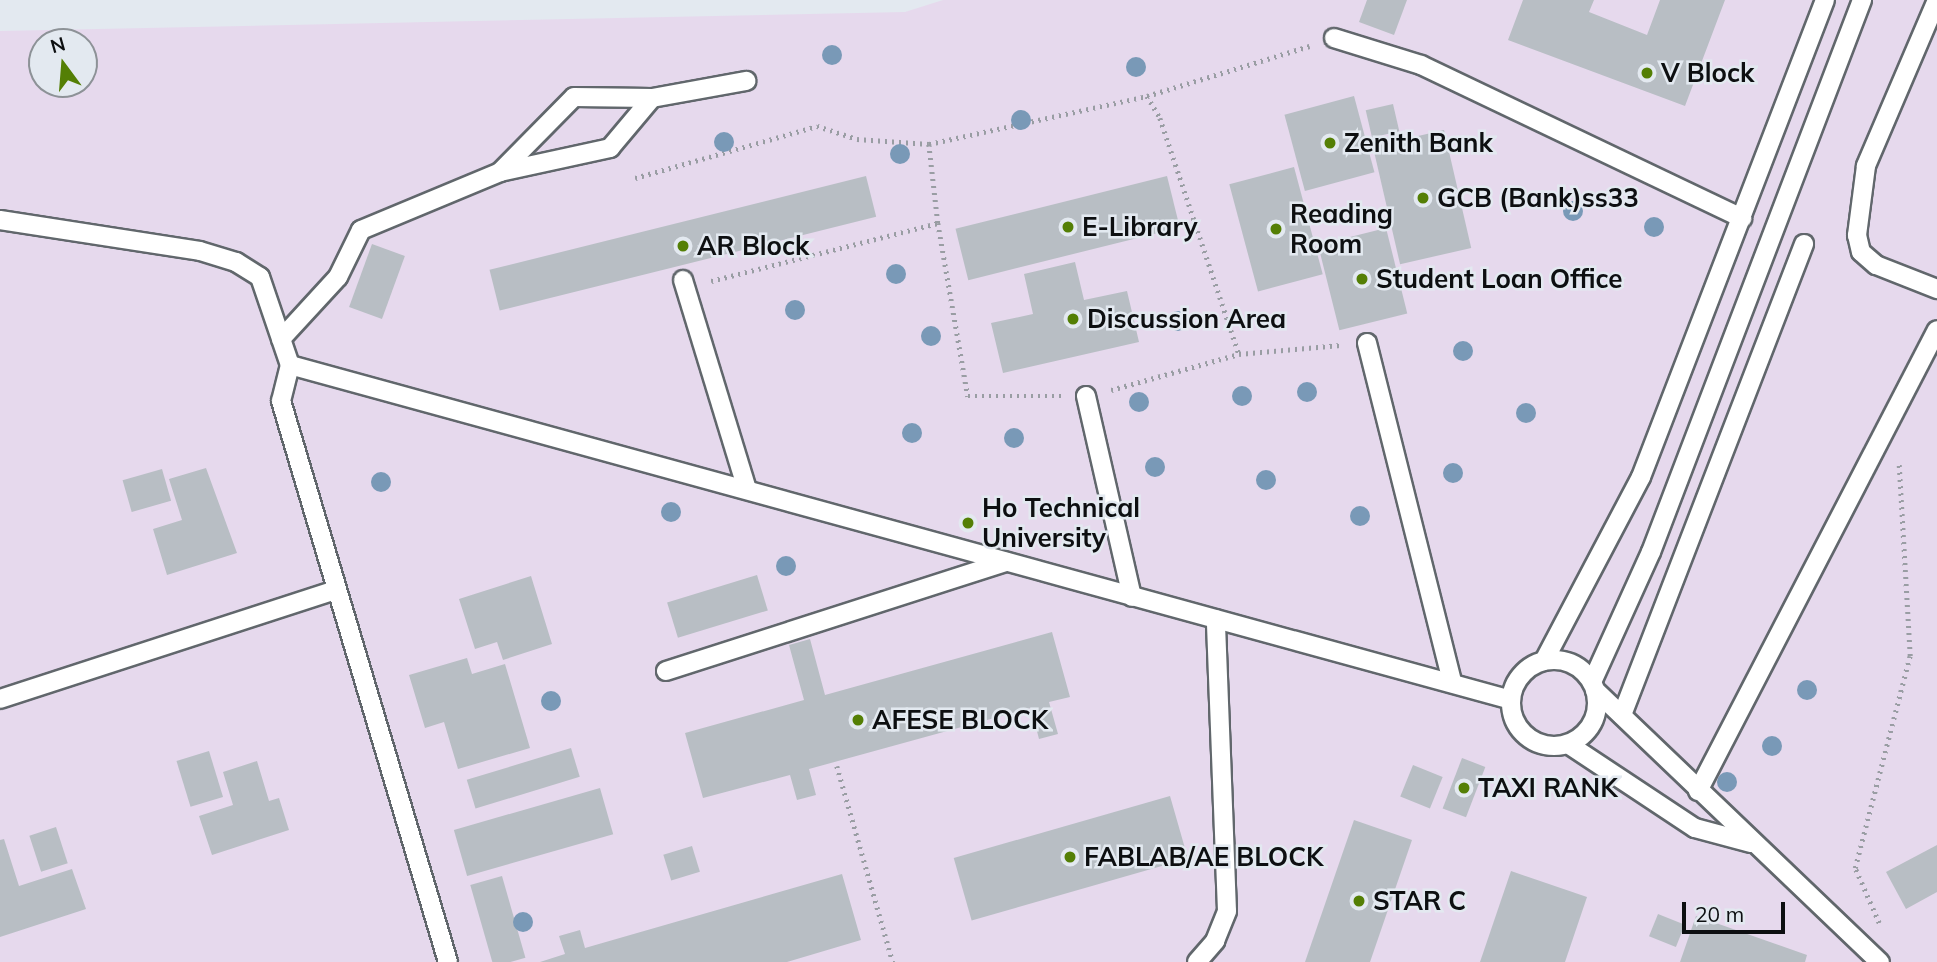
<!DOCTYPE html>
<html>
<head>
<meta charset="utf-8">
<style>
	body { margin:0 }
	#map { position:relative; width:1937px; height:962px; overflow:hidden; background:#e3e9f0; font-family:Mulish,sans-serif }
	div>[style] { position:absolute }
	.education>* { inset:0; background:#e6d9ed }
	.building>* { inset:0; background:#b8bec4; transform-origin:0 0 }
	.path>* { height:4.5px; margin-top:-2.25px; transform-origin:0; background:repeating-linear-gradient(90deg,#999da3 0 2px,transparent 0 7px) }
	.roads { filter:drop-shadow(2px 0 #61676c) drop-shadow(-2px 0 #61676c) drop-shadow(0 2px #61676c) drop-shadow(0 -2px #61676c) }
	.service>* { height:18px; margin:-9px; padding:0 9px; transform-origin:9px; border-radius:9px; background:#fff }
	.service>.ring { margin:-9px; padding:0; box-sizing:content-box; background:none; border:18px solid #fff; border-radius:50% }
	.trees>* { width:20px; height:20px; margin:-10px; border-radius:50%; background:#7999b7 }
	.dots>* { width:19px; height:19px; translate:-50% -50%; box-sizing:border-box; border:4px solid #e3e9f0; border-radius:50% }
	span { translate:-50% -50%; white-space:nowrap; text-align:center; line-height:1.15; -webkit-text-stroke:5px #e3e9f0; paint-order:stroke }
	.poi-label { font-size:26px; color:#0d0f11; font-weight:700 }
	.left { translate:0 -50%; text-align:left }
	.north { position:absolute; left:28px; top:28px; width:70px; height:70px; box-sizing:border-box; background:#e3e9f0; border:2px solid #8d9297; border-radius:50%; rotate:344deg; font-size:19px; font-weight:700; line-height:28px; text-align:center; color:#0d0f11 }
	.north::after { content:''; display:block; margin:auto; width:24px; height:32px; background:#547f05; clip-path:polygon(50% 0,100% 100%,50% 72%,0 100%) }
	.scale { position:absolute; left:1682px; top:902px; width:103px; height:32px; box-sizing:border-box; border:4px solid #0d0f11; border-top:0; padding-left:9px; font-size:21px; line-height:24px; white-space:nowrap; color:#0d0f11; -webkit-text-stroke:5px #e3e9f0; paint-order:stroke }
</style>
</head>
<body>
<div id="map">
	<div class="education">
		<i style="clip-path:polygon(evenodd,943px 0,1937px 0,1937px 962px,0 962px,0 31px,905px 12px,943px 0,42px 42px,84px 42px,84px 84px,42px 84px,42px 42px)"></i>
	</div>
	<div class="building">
		<i style="clip-path:polygon(1367px 0,1407px 0,1394px 35px,1359px 22px)"></i>
		<i style="clip-path:polygon(1523px 0,1594px 0,1589px 12px,1647px 35px,1660px 0,1725px 0,1685px 106px,1508px 40px)"></i>
		<i style="left:1354px;top:96px;width:79px;height:72px;rotate:75deg"></i>
		<i style="left:1393px;top:104px;width:28px;height:28px;rotate:77deg"></i>
		<i style="left:1444px;top:130px;width:121px;height:73px;rotate:77deg"></i>
		<i style="left:1294px;top:167px;width:111px;height:67px;rotate:75deg"></i>
		<i style="left:866px;top:176px;width:42px;height:388px;rotate:76deg"></i>
		<i style="left:1167px;top:176px;width:53px;height:218px;rotate:76deg"></i>
		<i style="left:1386px;top:228px;width:88px;height:70px;rotate:76deg"></i>
		<i style="left:372px;top:244px;width:35px;height:67px;rotate:20deg"></i>
		<i style="clip-path:polygon(1075px 262px,1084px 300px,1127px 291px,1139px 342px,1003px 373px,991px 323px,1033px 314px,1024px 274px)"></i>
		<i style="clip-path:polygon(206px 468px,237px 553px,167px 575px,153px 529px,182px 520px,169px 479px)"></i>
		<i style="left:162px;top:469px;width:33px;height:41px;rotate:74deg"></i>
		<i style="left:757px;top:575px;width:37px;height:94px;rotate:73deg"></i>
		<i style="clip-path:polygon(531px 576px,552px 644px,503px 660px,497px 642px,475px 649px,459px 599px)"></i>
		<i style="clip-path:polygon(1052px 632px,1070px 697px,1049px 702px,1058px 734px,1039px 739px,1031px 708px,809px 769px,816px 795px,797px 800px,790px 775px,703px 798px,685px 733px,804px 700px,789px 645px,810px 639px,825px 695px)"></i>
		<i style="clip-path:polygon(467px 658px,472px 674px,505px 664px,530px 748px,458px 769px,444px 722px,425px 728px,409px 675px)"></i>
		<i style="left:571px;top:748px;width:30px;height:109px;rotate:73deg"></i>
		<i style="left:209px;top:751px;width:48px;height:34px;rotate:73deg"></i>
		<i style="left:1462px;top:758px;width:25px;height:54px;rotate:21deg"></i>
		<i style="clip-path:polygon(257px 761px,269px 801px,279px 798px,289px 830px,212px 855px,199px 816px,233px 805px,223px 772px)"></i>
		<i style="left:1413px;top:765px;width:32px;height:34px;rotate:22deg"></i>
		<i style="left:600px;top:788px;width:48px;height:152px;rotate:74deg"></i>
		<i style="left:1170px;top:796px;width:65px;height:225px;rotate:74deg"></i>
		<i style="clip-path:polygon(1354px 820px,1412px 840px,1370px 962px,1305px 962px)"></i>
		<i style="left:56px;top:827px;width:38px;height:28px;rotate:72deg"></i>
		<i style="clip-path:polygon(4px 839px,19px 886px,72px 869px,86px 909px,0 937px,0 840px)"></i>
		<i style="clip-path:polygon(1937px 845px,1937px 892px,1906px 909px,1886px 872px)"></i>
		<i style="left:692px;top:846px;width:27px;height:30px;rotate:73deg"></i>
		<i style="clip-path:polygon(1511px 871px,1587px 897px,1565px 962px,1480px 962px)"></i>
		<i style="clip-path:polygon(842px 874px,861px 940px,787px 962px,540px 962px,565px 954px,559px 936px,580px 930px,585px 948px)"></i>
		<i style="left:502px;top:876px;width:85px;height:33px;rotate:74deg"></i>
		<i style="left:1658px;top:914px;width:29px;height:24px;rotate:22deg"></i>
		<i style="clip-path:polygon(1696px 916px,1807px 955px,1805px 962px,1680px 962px)"></i>
	</div>
	<div class="path">
		<i style="left:1147px;top:96px;width:26px;rotate:59deg"></i>
		<i style="left:1160px;top:118px;width:249px;rotate:71.5deg"></i>
		<i style="left:1239px;top:354px;width:102px;rotate:-5deg"></i>
		<i style="left:929px;top:144px;width:80px;rotate:83.5deg"></i>
		<i style="left:635px;top:178px;width:189px;rotate:-15.9deg"></i>
		<i style="left:817px;top:126px;width:42px;rotate:18deg"></i>
		<i style="left:857px;top:139px;width:72px;rotate:4deg"></i>
		<i style="left:929px;top:144px;width:223px;rotate:-12.4deg"></i>
		<i style="left:1147px;top:96px;width:170px;rotate:-17.1deg"></i>
		<i style="left:711px;top:281px;width:234px;rotate:-14.3deg"></i>
		<i style="left:938px;top:223px;width:176px;rotate:80.2deg"></i>
		<i style="left:968px;top:396px;width:93px"></i>
		<i style="left:1111px;top:390px;width:133px;rotate:-15.7deg"></i>
		<i style="left:837px;top:766px;width:204px;rotate:74.1deg"></i>
		<i style="left:1879px;top:923px;width:60px;rotate:-113.6deg"></i>
		<i style="left:1855px;top:868px;width:219px;rotate:-75.5deg"></i>
		<i style="left:1910px;top:656px;width:192px;rotate:-93.3deg"></i>
	</div>
	<div class="roads">
		<div class="service">
			<i style="left:1937px;top:0;width:181px;rotate:113.2deg"></i>
			<i style="left:1866px;top:166px;width:70px;rotate:97.4deg"></i>
			<i style="left:1857px;top:235px;width:17px;rotate:77deg"></i>
			<i style="left:1861px;top:252px;width:20px;rotate:41deg"></i>
			<i style="left:1876px;top:265px;width:66px;rotate:21.5deg"></i>
			<i style="left:1334px;top:38px;width:91px;rotate:17.2deg"></i>
			<i style="left:1421px;top:65px;width:356px;rotate:25.5deg"></i>
			<i style="left:500px;top:172px;width:105px;rotate:-45.4deg"></i>
			<i style="left:574px;top:97px;width:78px;rotate:0.7deg"></i>
			<i style="left:0;top:220px;width:202px;rotate:8.8deg"></i>
			<i style="left:200px;top:251px;width:38px;rotate:17deg"></i>
			<i style="left:236px;top:262px;width:28px;rotate:32deg"></i>
			<i style="left:260px;top:277px;width:93px;rotate:71.2deg"></i>
			<i style="left:290px;top:365px;width:37px;rotate:104deg"></i>
			<i style="left:281px;top:401px;width:585px;rotate:73.42deg"></i>
			<i style="left:683px;top:280px;width:219px;rotate:73deg"></i>
			<i style="left:281px;top:339px;width:84px;rotate:-47.4deg"></i>
			<i style="left:338px;top:277px;width:52px;rotate:-63.9deg"></i>
			<i style="left:361px;top:230px;width:151px;rotate:-22.6deg"></i>
			<i style="left:500px;top:172px;width:113px;rotate:-12.3deg"></i>
			<i style="left:610px;top:148px;width:65px;rotate:-50deg"></i>
			<i style="left:652px;top:98px;width:96px;rotate:-10.3deg"></i>
			<i style="left:1367px;top:343px;width:349px;rotate:75.9deg"></i>
			<i style="left:290px;top:365px;width:1266px;rotate:15.34deg"></i>
			<i style="left:1086px;top:396px;width:206px;rotate:77.1deg"></i>
			<i class="ring" style="left:1511px;top:660px;width:68px;height:68px"></i>
			<i style="left:1544px;top:661px;width:208px;rotate:-62.2deg"></i>
			<i style="left:1641px;top:477px;width:511px;rotate:-68.91deg"></i>
			<i style="left:666px;top:671px;width:357px;rotate:-17.8deg"></i>
			<i style="left:1592px;top:682px;width:143px;rotate:-65.6deg"></i>
			<i style="left:1651px;top:552px;width:591px;rotate:-69.08deg"></i>
			<i style="left:1595px;top:690px;width:394px;rotate:43.7deg"></i>
			<i style="left:0;top:699px;width:352px;rotate:-18deg"></i>
			<i style="left:1622px;top:715px;width:505px;rotate:-68.87deg"></i>
			<i style="left:1568px;top:744px;width:152px;rotate:33.5deg"></i>
			<i style="left:1695px;top:828px;width:58px;rotate:15deg"></i>
			<i style="left:1698px;top:791px;width:519px;rotate:-62.6deg"></i>
			<i style="left:1197px;top:962px;width:28px;rotate:-49deg"></i>
			<i style="left:1215px;top:941px;width:32px;rotate:-68deg"></i>
			<i style="left:1227px;top:911px;width:292px;rotate:-92.2deg"></i>
		</div>
	</div>
	<div class="trees">
		<i style="left:832px;top:55px"></i>
		<i style="left:1136px;top:67px"></i>
		<i style="left:1021px;top:120px"></i>
		<i style="left:724px;top:142px"></i>
		<i style="left:900px;top:154px"></i>
		<i style="left:1573px;top:211px"></i>
		<i style="left:1654px;top:227px"></i>
		<i style="left:896px;top:274px"></i>
		<i style="left:795px;top:310px"></i>
		<i style="left:1178px;top:321px"></i>
		<i style="left:931px;top:336px"></i>
		<i style="left:1463px;top:351px"></i>
		<i style="left:1307px;top:392px"></i>
		<i style="left:1242px;top:396px"></i>
		<i style="left:1139px;top:402px"></i>
		<i style="left:1526px;top:413px"></i>
		<i style="left:912px;top:433px"></i>
		<i style="left:1014px;top:438px"></i>
		<i style="left:1155px;top:467px"></i>
		<i style="left:1453px;top:473px"></i>
		<i style="left:1266px;top:480px"></i>
		<i style="left:381px;top:482px"></i>
		<i style="left:671px;top:512px"></i>
		<i style="left:1360px;top:516px"></i>
		<i style="left:786px;top:566px"></i>
		<i style="left:1807px;top:690px"></i>
		<i style="left:551px;top:701px"></i>
		<i style="left:1772px;top:746px"></i>
		<i style="left:1727px;top:782px"></i>
		<i style="left:523px;top:922px"></i>
	</div>
	<div class="dots">
		<i style="left:1647px;top:73px;background:#547f05"></i>
		<i style="left:1330px;top:143px;background:#547f05"></i>
		<i style="left:1423px;top:198px;background:#547f05"></i>
		<i style="left:1068px;top:227px;background:#547f05"></i>
		<i style="left:1276px;top:229px;background:#547f05"></i>
		<i style="left:683px;top:246px;background:#547f05"></i>
		<i style="left:1362px;top:279px;background:#547f05"></i>
		<i style="left:1073px;top:319px;background:#547f05"></i>
		<i style="left:968px;top:523px;background:#547f05"></i>
		<i style="left:858px;top:720px;background:#547f05"></i>
		<i style="left:1464px;top:788px;background:#547f05"></i>
		<i style="left:1070px;top:857px;background:#547f05"></i>
		<i style="left:1359px;top:901px;background:#547f05"></i>
	</div>
	<div class="poi-label">
		<span class="left" style="left:1661px;top:73px">V Block</span>
		<span class="left" style="left:1344px;top:143px">Zenith Bank</span>
		<span class="left" style="left:1437px;top:198px">GCB (Bank)ss33</span>
		<span class="left" style="left:1290px;top:229px">Reading<br>Room</span>
		<span class="left" style="left:1082px;top:227px">E-Library</span>
		<span class="left" style="left:697px;top:246px">AR Block</span>
		<span class="left" style="left:1376px;top:279px">Student Loan Office</span>
		<span class="left" style="left:1087px;top:319px">Discussion Area</span>
		<span class="left" style="left:982px;top:523px">Ho Technical<br>University</span>
		<span class="left" style="left:872px;top:720px">AFESE BLOCK</span>
		<span class="left" style="left:1478px;top:788px">TAXI RANK</span>
		<span class="left" style="left:1084px;top:857px">FABLAB/AE BLOCK</span>
		<span class="left" style="left:1373px;top:901px">STAR C</span>
	</div>
	<div class="north">N</div>
	<div class="scale">20 m</div>
</div>
</body>
</html>
